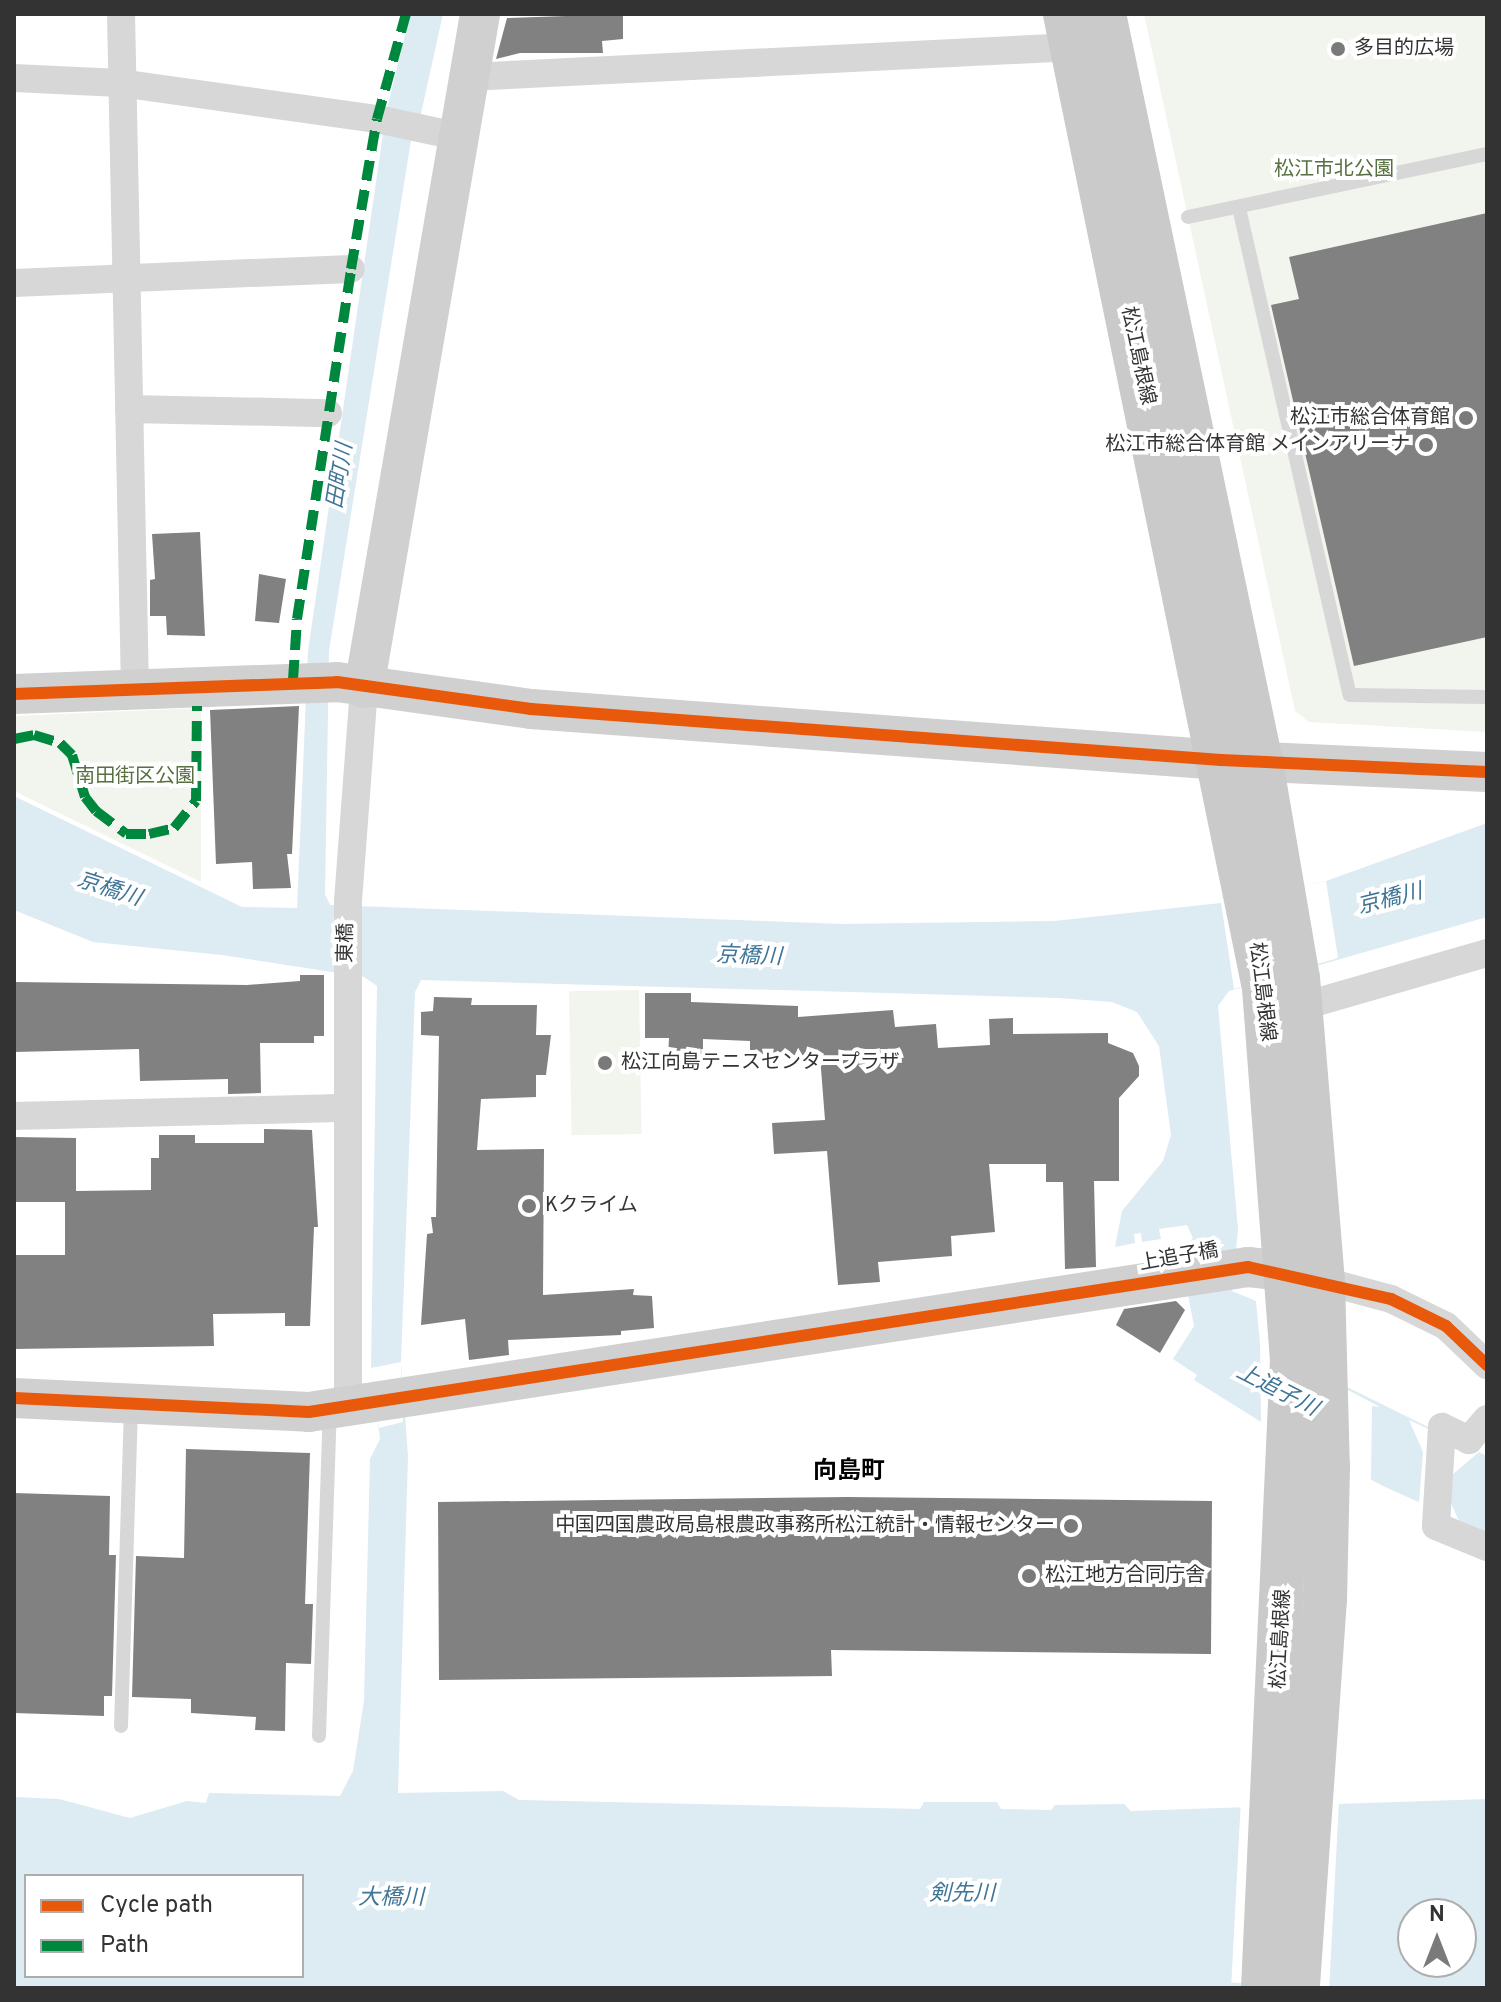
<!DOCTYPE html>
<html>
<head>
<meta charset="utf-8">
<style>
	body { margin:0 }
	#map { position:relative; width:1501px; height:2002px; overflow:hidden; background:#fff; font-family:Overpass,"Noto Sans JP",sans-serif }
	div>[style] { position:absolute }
	.green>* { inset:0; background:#f1f5ed; transform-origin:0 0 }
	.water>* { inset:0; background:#ddebf3 }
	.pier>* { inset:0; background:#fff; transform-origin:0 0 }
	.building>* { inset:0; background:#818181 }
	.lane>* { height:14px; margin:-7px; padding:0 7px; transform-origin:7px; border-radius:7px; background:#d7d7d7 }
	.street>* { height:28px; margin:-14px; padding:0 14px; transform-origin:14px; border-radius:14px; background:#d7d7d7 }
	.secondary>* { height:40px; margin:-20px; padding:0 20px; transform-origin:20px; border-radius:20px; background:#d0d0d0 }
	.primary>* { height:44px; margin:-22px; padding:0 22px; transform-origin:22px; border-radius:22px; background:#cacaca }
	.quiet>* { height:10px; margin-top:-5px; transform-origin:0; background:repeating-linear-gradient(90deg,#00873e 0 20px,transparent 0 30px) }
	.cycleway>* { height:12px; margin:-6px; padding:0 6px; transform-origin:6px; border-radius:6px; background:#e8590c }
	.dots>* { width:22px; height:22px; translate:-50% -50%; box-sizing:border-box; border:4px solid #fff; border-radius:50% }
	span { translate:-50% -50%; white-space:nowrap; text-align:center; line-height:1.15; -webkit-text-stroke:8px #fff; paint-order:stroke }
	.poi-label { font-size:20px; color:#333 }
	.left { translate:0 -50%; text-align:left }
	.right { translate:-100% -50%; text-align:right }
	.park-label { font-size:20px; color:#56703f }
	.street-label { font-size:20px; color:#333 }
	.water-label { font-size:22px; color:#3f7597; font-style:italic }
	.quarter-label { font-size:24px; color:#000; font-weight:700 }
	.frame { position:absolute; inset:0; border:16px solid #333; pointer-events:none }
	.legend { position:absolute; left:24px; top:1874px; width:280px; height:104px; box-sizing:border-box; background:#fff; border:2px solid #adadad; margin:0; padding:10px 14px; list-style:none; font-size:24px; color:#333 }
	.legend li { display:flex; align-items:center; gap:16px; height:40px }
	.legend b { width:40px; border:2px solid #adadad }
	.north { position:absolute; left:1397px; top:1898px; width:80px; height:80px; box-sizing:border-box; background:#fff; border:2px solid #adadad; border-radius:50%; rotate:0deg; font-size:22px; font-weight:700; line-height:32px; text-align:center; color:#333 }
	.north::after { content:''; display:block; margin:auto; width:28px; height:36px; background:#7a7a7a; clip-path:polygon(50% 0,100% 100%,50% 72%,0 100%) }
</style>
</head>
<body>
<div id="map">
	<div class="green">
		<i style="clip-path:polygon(1144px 14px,1487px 14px,1487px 732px,1309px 722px,1295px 711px)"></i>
		<i style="clip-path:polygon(201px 708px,201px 882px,14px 791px,14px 716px)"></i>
		<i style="left:639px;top:990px;width:144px;height:70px;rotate:89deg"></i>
	</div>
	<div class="water">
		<i style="clip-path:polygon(evenodd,410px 14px,443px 14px,420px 118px,412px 134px,329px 651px,325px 894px,330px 905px,842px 924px,1054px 921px,1221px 903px,1326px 881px,1487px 823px,1487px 917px,1229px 991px,1218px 1006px,1238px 1229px,1232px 1291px,1256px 1301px,1260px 1344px,1487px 1456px,1487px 1533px,1383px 1486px,1261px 1422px,1194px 1380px,1197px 1375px,1173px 1359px,1194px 1326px,1180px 1252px,1193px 1238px,1187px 1225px,1159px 1229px,1161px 1239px,1142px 1242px,1141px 1233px,1134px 1234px,1135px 1243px,1115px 1247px,1122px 1211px,1163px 1161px,1171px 1135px,1159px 1046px,1137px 1012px,1112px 1002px,1059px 998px,421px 980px,415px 992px,401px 1362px,408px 1456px,398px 1793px,503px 1791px,519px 1800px,920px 1809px,924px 1802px,997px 1802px,1001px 1809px,1051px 1810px,1055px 1805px,1124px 1804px,1131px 1811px,1487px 1799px,1487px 1988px,14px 1988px,14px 1797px,59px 1799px,130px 1818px,187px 1801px,206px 1803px,209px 1793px,340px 1796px,353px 1771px,364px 1701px,370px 1459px,380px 1439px,371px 1368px,377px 986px,364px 977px,222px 955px,93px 942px,14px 910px,14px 796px,242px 907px,297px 908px,308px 651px,386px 113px,410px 14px,26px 1876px,302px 1876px,302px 1976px,26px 1976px,26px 1876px,410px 14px,1413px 1914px,1461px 1914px,1461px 1962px,1413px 1962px,1413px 1914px)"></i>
	</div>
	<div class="pier">
		<i style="clip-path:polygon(1326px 881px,1338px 958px,1234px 989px,1221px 903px)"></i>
		<i style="clip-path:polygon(1260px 1343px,1380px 1407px,1372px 1406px,1371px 1480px,1261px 1422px)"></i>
		<i style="clip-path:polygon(401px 1362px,403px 1422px,379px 1428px,371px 1368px)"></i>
		<i style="clip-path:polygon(1409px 1420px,1479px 1452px,1452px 1475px,1450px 1501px,1459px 1521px,1419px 1503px,1423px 1452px)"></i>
		<i style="left:1339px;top:1801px;width:187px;height:98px;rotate:93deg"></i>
	</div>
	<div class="building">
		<i style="clip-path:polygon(623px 14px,623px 39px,602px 41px,603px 53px,520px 53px,496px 59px,507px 18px)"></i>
		<i style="clip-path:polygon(1487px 213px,1487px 637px,1354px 666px,1271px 305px,1299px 299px,1289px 257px)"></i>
		<i style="clip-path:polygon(200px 532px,205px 636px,167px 635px,166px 616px,150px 616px,150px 580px,155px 579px,152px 534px)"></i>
		<i style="clip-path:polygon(259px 574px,286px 579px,279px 623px,255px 621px)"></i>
		<i style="clip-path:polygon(299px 706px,292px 854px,287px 854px,291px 888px,253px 889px,252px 862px,216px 864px,210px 710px)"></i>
		<i style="clip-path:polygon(300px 975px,324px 975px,324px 1036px,314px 1036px,314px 1043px,260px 1043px,261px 1093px,228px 1094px,228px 1079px,140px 1081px,139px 1049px,14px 1052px,14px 982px,247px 985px,300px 981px)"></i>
		<i style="clip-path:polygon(645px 993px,691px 993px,691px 1002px,798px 1006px,798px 1017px,893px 1010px,895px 1027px,936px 1024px,938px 1048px,990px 1045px,989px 1019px,1013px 1018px,1013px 1034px,1108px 1033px,1108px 1043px,1133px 1053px,1139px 1066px,1139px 1076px,1119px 1098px,1119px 1181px,1094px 1181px,1096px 1267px,1065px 1269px,1063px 1182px,1046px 1182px,1046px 1164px,989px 1164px,995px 1232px,951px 1236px,952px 1256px,878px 1262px,880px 1282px,838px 1285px,827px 1151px,774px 1154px,772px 1123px,825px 1120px,820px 1056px,750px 1054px,750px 1041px,703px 1039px,703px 1057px,668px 1056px,669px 1038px,645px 1038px)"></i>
		<i style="clip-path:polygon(434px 997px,472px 998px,471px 1005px,537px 1005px,536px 1035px,551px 1035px,546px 1075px,536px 1075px,536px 1097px,481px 1099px,477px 1150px,544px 1149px,543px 1295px,634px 1289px,633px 1295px,652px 1296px,654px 1328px,621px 1331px,621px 1335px,508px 1340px,509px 1355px,469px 1360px,465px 1319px,421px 1325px,427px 1234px,433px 1233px,431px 1217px,436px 1217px,439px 1036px,421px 1035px,421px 1012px,433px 1011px)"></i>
		<i style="clip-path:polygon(264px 1129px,312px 1130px,318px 1227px,314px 1227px,310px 1326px,285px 1326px,285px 1313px,213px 1314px,214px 1346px,14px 1349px,14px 1255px,65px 1255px,65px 1202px,14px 1202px,14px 1137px,76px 1138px,76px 1191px,151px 1190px,151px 1158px,159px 1158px,159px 1135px,195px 1135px,195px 1143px,264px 1143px)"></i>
		<i style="clip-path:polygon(1176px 1301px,1185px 1310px,1160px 1353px,1116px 1325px,1124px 1309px)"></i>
		<i style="clip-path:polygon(186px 1449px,310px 1453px,305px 1604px,313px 1604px,311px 1664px,286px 1663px,285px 1731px,255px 1730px,256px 1717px,191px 1713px,191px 1699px,132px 1697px,136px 1556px,184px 1558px)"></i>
		<i style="clip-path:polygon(14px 1493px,110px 1496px,109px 1555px,116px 1555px,112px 1696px,104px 1696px,104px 1716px,14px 1713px)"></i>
		<i style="clip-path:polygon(847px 1497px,1212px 1501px,1211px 1654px,831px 1650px,832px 1676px,439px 1680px,438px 1502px)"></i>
	</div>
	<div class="lane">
		<i style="left:1239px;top:208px;width:499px;rotate:77.2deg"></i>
		<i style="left:1350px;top:695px;width:137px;rotate:0.8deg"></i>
		<i style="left:1188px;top:217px;width:306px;rotate:-11.9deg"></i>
		<i style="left:121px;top:1726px;width:318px;rotate:-88.2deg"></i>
		<i style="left:319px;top:1736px;width:326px;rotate:-88.1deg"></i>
	</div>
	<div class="street">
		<i style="left:121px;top:14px;width:675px;rotate:88.81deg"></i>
		<i style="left:469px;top:77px;width:605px;rotate:-2.84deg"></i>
		<i style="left:14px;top:78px;width:106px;rotate:2.7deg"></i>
		<i style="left:120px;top:83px;width:260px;rotate:8deg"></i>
		<i style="left:377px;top:119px;width:86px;rotate:12.1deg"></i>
		<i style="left:14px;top:283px;width:337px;rotate:-2.4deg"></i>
		<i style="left:129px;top:409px;width:199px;rotate:1.2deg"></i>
		<i style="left:1300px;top:1007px;width:195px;rotate:-16.1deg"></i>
		<i style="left:14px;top:1116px;width:334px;rotate:-1.4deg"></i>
		<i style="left:1309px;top:1277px;width:85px;rotate:15deg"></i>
		<i style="left:1391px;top:1299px;width:61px;rotate:26.1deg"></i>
		<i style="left:1446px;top:1326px;width:57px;rotate:43.6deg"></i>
		<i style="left:348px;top:1408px;width:507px;rotate:-90deg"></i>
		<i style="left:348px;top:901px;width:214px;rotate:-85.7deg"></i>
		<i style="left:1487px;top:1419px;width:28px;rotate:131deg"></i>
		<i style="left:1469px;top:1440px;width:30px;rotate:-154deg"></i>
		<i style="left:1442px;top:1427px;width:99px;rotate:93.5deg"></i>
		<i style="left:1436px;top:1526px;width:55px;rotate:22.4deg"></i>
	</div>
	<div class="secondary">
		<i style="left:364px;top:688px;width:684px;rotate:-80.23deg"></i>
		<i style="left:14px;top:694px;width:323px;rotate:-2.1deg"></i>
		<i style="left:337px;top:682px;width:196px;rotate:7.9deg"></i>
		<i style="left:531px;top:709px;width:692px;rotate:4.23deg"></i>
		<i style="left:1221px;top:760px;width:266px;rotate:2.6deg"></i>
		<i style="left:14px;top:1398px;width:295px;rotate:2.7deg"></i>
		<i style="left:309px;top:1412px;width:950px;rotate:-8.78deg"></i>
		<i style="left:1248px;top:1267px;width:37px;rotate:6deg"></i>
	</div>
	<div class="primary">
		<i style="left:1065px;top:14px;width:994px;rotate:78.45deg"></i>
		<i style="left:1264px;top:988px;width:373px;rotate:85.7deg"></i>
		<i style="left:1292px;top:1360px;width:629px;rotate:92.64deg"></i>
		<i style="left:1104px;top:14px;width:764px;rotate:78.15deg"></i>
		<i style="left:1261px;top:762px;width:219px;rotate:80.3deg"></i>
		<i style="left:1298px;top:978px;width:304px;rotate:85.3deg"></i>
		<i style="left:1323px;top:1281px;width:186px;rotate:88.5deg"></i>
		<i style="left:1328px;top:1467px;width:132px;rotate:91.3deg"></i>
		<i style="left:1325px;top:1599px;width:390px;rotate:94deg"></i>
	</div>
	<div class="quiet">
		<i style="left:293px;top:680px;width:61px;rotate:-86.2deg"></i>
		<i style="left:297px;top:619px;width:354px;rotate:-81.2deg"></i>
		<i style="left:351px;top:269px;width:152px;rotate:-80.2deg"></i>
		<i style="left:377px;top:119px;width:109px;rotate:-74.6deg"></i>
		<i style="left:14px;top:739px;width:20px;rotate:-11deg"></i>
		<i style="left:34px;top:735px;width:27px;rotate:17deg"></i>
		<i style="left:60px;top:743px;width:17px;rotate:45deg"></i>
		<i style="left:72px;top:755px;width:44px;rotate:72.8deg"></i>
		<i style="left:85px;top:797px;width:18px;rotate:52deg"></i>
		<i style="left:96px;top:811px;width:38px;rotate:37deg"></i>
		<i style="left:126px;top:834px;width:23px"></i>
		<i style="left:149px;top:834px;width:26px;rotate:-13deg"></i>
		<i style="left:174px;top:828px;width:35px;rotate:-51deg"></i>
		<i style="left:196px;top:801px;width:95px;rotate:-89.4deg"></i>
	</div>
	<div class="cycleway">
		<i style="left:14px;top:694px;width:323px;rotate:-2.1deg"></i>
		<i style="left:337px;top:682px;width:196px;rotate:7.9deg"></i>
		<i style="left:531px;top:709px;width:692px;rotate:4.23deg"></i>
		<i style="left:1221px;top:760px;width:266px;rotate:2.6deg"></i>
		<i style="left:14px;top:1398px;width:295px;rotate:2.7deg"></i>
		<i style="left:309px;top:1412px;width:950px;rotate:-8.78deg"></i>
		<i style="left:1248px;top:1267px;width:147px;rotate:12.6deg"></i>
		<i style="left:1391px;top:1299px;width:61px;rotate:26.1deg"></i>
		<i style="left:1446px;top:1326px;width:57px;rotate:43.6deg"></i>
	</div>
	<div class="dots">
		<i style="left:1338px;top:49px;background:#7a7a7a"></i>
		<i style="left:1466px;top:418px;background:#7a7a7a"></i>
		<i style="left:1426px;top:445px;background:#7a7a7a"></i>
		<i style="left:605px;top:1063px;background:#7a7a7a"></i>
		<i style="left:529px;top:1206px;background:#7a7a7a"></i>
		<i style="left:1071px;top:1526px;background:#7a7a7a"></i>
		<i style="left:1029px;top:1576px;background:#7a7a7a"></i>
	</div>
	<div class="poi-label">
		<span class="left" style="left:1354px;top:49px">多目的広場</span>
		<span class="right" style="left:1450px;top:418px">松江市総合体育館</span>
		<span class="right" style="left:1410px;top:445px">松江市総合体育館 メインアリーナ</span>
		<span class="left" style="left:621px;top:1063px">松江向島テニスセンタープラザ</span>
		<span class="left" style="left:545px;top:1206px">Kクライム</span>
		<span class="right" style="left:1055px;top:1526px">中国四国農政局島根農政事務所松江統計・情報センター</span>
		<span class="left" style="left:1045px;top:1576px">松江地方合同庁舎</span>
	</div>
	<div class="park-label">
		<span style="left:1334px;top:170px">松江市北公園</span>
		<span style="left:135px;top:777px">南田街区公園</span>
	</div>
	<div class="street-label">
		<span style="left:1137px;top:356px;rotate:78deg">松江島根線</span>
		<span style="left:347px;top:943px;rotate:-89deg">東橋</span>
		<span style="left:1261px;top:992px;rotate:83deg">松江島根線</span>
		<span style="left:1179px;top:1258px;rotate:-10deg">上追子橋</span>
		<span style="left:1282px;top:1639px;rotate:-87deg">松江島根線</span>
	</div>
	<div class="water-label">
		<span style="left:341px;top:476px;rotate:-81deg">田町川</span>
		<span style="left:109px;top:890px;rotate:18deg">京橋川</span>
		<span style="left:1390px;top:900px;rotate:-14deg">京橋川</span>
		<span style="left:749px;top:957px;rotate:2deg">京橋川</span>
		<span style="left:1277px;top:1391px;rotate:27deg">上追子川</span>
		<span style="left:962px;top:1895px">剣先川</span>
		<span style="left:391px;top:1899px">大橋川</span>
	</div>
	<div class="quarter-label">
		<span style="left:849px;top:1473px">向島町</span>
	</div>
	<div class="frame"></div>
	<ul class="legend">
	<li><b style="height:10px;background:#e8590c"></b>Cycle path</li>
	<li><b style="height:10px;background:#00873e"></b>Path</li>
	</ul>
	<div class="north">N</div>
</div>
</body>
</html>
